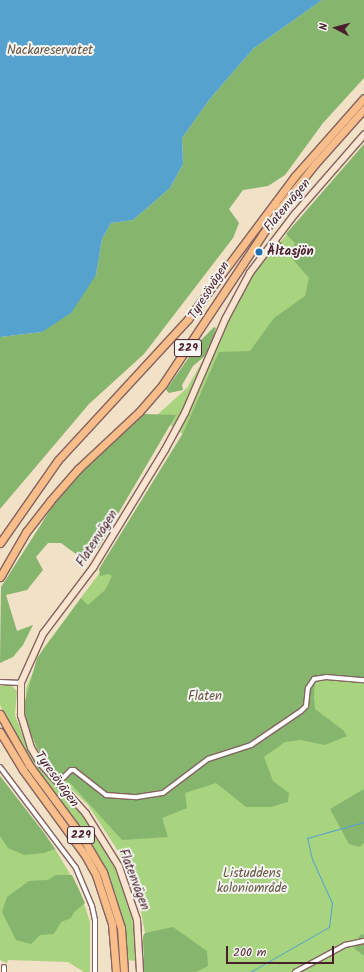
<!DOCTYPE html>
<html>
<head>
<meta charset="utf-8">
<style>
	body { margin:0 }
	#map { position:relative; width:364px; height:972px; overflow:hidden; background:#f1e1c6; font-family:Kalam,sans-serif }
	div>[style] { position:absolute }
	.green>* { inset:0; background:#a8d37f }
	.forest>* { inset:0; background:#86b56e }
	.water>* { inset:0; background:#56a2ce }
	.stream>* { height:1px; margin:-0.5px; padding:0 0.5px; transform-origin:0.5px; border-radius:0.5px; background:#56a2ce }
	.roads { filter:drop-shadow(1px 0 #846361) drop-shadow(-1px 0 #846361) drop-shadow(0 1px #846361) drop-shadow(0 -1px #846361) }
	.street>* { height:4px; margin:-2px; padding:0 2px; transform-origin:2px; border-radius:2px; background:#fff }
	.secondary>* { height:5.5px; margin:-2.75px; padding:0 2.75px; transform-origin:2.75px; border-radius:2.75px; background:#fce5d0 }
	.highway>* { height:7px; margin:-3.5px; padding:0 3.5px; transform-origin:3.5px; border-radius:3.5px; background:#f8bd89 }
	.dots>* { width:11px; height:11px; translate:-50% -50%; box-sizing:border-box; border:2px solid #f6f6f2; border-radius:50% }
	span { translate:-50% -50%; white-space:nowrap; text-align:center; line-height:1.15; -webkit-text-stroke:4px #f6f6f2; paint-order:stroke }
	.shield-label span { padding:1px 3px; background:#f6f6f2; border:1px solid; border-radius:3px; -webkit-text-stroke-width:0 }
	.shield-label { font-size:12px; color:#4a1f2b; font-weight:700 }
	.park-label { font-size:13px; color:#654 }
	.street-label { font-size:13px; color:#4a1f2b }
	.poi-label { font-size:13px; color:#4a1f2b; font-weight:700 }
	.left { translate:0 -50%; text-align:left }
	.north { position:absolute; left:316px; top:8px; width:40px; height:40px; -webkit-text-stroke:3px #f6f6f2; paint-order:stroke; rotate:276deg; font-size:11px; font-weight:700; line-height:16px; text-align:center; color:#4a1f2b }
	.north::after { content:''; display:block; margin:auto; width:14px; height:18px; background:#4a1f2b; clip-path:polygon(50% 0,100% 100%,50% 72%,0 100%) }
	.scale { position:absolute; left:226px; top:946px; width:108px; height:18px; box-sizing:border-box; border:2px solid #4a1f2b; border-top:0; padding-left:5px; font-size:12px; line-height:14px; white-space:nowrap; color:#4a1f2b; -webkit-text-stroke:3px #f6f6f2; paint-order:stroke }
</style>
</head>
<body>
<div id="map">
	<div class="green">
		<i style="clip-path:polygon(364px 149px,364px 972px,149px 972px,148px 932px,145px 933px,139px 901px,122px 857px,88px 805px,48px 767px,36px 748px,25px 713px,26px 688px,43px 649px,98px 575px,185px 436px,157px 415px,187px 388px,254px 271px)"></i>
		<i style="clip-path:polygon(11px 685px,17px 691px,15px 715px,27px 747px,41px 769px,84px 817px,104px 843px,116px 868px,131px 910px,138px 961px,127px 960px,122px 918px,116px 895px,98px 854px,37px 769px,4px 714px,0 705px,0 686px)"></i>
		<i style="clip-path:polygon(0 776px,55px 849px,79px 889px,90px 922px,90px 972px,84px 972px,68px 962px,8px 960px,7px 963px,0 960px)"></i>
	</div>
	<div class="forest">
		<i style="clip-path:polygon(322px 0,364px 0,364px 78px,323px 123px,285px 175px,268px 186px,243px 190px,229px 209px,239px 223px,233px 238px,144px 354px,89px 404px,0 509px,0 337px,42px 332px,96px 275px,102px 239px,111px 223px,133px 220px,170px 188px,183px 164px,182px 138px,209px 100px,253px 49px)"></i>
		<i style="clip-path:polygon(364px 144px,364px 678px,315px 678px,314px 697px,315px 709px,343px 730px,347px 736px,325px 745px,301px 740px,285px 742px,264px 757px,273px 781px,289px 793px,288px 802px,271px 807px,246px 807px,216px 783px,185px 793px,187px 808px,162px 818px,168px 837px,122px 840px,71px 784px,53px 770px,42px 757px,27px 726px,24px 705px,37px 658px,81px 598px,88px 605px,105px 590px,112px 576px,109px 574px,100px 576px,99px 569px,183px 433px,219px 352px,250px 351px,274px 318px,305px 296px,309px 278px,289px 255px,295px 243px,286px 234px)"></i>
		<i style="clip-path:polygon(214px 327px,216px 328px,212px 342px,205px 356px,193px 366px,182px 385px,183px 390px,169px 393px,166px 390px,201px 340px)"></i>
		<i style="clip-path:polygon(144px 414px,176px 415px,98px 548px,84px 560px,61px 543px,48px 543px,36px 557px,43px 570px,27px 590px,6px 595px,17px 631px,33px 625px,23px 645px,13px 657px,0 663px,1px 587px,63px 490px)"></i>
		<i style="clip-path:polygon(0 776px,45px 834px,55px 849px,44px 853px,24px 855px,8px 848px,0 836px)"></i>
		<i style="clip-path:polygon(364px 789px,364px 843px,360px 847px,349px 844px,330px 809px)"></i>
		<i style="clip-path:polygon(56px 875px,72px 875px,85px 903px,74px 912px,71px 918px,61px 922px,54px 934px,40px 935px,31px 944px,16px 940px,2px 912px,7px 897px,29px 881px,48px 880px)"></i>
		<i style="clip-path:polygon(173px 927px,207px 951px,208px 966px,196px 972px,144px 972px,143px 936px,145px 933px)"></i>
		<i style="clip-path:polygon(364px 934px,364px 956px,354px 948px,360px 935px)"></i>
	</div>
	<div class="water">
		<i style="clip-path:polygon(0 0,322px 0,253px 49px,209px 100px,182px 138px,183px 164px,170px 188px,133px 220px,111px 223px,102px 239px,96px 275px,71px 313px,42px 332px,0 337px)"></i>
	</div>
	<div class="stream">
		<i style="left:250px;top:972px;width:91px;rotate:-29.7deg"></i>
		<i style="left:329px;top:927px;width:24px;rotate:-83deg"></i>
		<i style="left:332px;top:903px;width:48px;rotate:-114.4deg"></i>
		<i style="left:312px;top:859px;width:22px;rotate:-103deg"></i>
		<i style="left:307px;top:838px;width:59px;rotate:-15.7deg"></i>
	</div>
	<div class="roads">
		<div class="street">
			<i style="left:274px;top:240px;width:11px;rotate:49deg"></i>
			<i style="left:0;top:682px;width:21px;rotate:3deg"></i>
			<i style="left:0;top:767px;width:126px;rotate:53deg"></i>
			<i style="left:76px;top:868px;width:41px;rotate:67.2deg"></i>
			<i style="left:92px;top:906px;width:14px;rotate:78deg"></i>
			<i style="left:95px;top:920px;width:52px;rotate:90deg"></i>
			<i style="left:58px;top:783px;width:18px;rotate:-45deg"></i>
			<i style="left:71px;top:770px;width:3px"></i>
			<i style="left:74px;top:770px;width:41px;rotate:38deg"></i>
			<i style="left:106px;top:795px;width:31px;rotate:4deg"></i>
			<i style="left:137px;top:797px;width:26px;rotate:-9deg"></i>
			<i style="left:163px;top:793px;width:56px;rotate:-37.1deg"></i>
			<i style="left:208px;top:759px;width:45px;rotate:-18deg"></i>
			<i style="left:251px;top:745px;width:60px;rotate:-34.2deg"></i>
			<i style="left:301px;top:711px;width:7px;rotate:-45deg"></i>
			<i style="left:306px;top:706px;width:18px;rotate:-84deg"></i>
			<i style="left:308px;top:688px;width:11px;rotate:-56deg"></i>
			<i style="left:314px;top:679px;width:12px;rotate:-9deg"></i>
			<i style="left:326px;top:677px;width:38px;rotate:5deg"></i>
			<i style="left:4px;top:972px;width:5px;rotate:-90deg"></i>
			<i style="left:295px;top:972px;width:57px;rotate:-28.4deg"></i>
			<i style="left:345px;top:945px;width:19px;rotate:-12deg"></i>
		</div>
		<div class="secondary">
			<i style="left:140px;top:972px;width:52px;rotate:-93.3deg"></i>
			<i style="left:137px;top:920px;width:56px;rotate:-108.8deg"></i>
			<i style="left:119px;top:867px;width:62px;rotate:-121.9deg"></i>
			<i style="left:86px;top:814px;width:69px;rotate:-132deg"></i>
			<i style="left:40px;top:763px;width:17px;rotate:-121deg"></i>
			<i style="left:31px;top:748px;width:34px;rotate:-107deg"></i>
			<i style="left:21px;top:716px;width:33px;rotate:-90deg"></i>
			<i style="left:21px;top:683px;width:54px;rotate:-65.8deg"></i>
			<i style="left:43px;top:634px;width:83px;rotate:-52.9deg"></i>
			<i style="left:93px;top:568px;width:138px;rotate:-58.6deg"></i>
			<i style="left:165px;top:450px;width:42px;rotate:-61.6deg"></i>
			<i style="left:185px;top:413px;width:103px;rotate:-66.7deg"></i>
			<i style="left:226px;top:318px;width:51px;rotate:-61.9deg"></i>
			<i style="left:250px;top:273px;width:74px;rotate:-52.7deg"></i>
			<i style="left:295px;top:214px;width:105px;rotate:-48.9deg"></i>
		</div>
		<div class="highway">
			<i style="left:0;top:543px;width:101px;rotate:-55.1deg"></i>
			<i style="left:58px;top:460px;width:192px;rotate:-47.3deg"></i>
			<i style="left:188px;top:319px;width:179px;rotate:-53.2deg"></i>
			<i style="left:295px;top:176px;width:104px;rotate:-48.5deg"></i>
			<i style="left:0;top:577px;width:52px;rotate:-60deg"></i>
			<i style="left:26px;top:532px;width:39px;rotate:-52deg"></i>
			<i style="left:50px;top:501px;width:43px;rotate:-48.8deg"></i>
			<i style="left:78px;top:469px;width:83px;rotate:-43.1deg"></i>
			<i style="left:139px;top:412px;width:37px;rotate:-49deg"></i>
			<i style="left:163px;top:384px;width:211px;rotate:-56.4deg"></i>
			<i style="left:280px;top:208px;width:56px;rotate:-51.5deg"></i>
			<i style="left:315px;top:164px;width:74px;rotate:-48.3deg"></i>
			<i style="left:0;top:714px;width:59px;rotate:60.4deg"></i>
			<i style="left:29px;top:765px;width:87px;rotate:53.4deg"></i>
			<i style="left:81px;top:835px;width:43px;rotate:59.3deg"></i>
			<i style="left:103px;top:872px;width:59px;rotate:72.2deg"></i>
			<i style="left:121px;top:928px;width:44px;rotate:86.1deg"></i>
			<i style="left:0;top:732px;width:44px;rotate:58.8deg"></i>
			<i style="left:23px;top:770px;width:105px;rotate:53.9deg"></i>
			<i style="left:85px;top:855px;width:23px;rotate:61deg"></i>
			<i style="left:96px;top:875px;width:52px;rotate:71.9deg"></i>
			<i style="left:112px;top:924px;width:48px;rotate:85.2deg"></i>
		</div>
	</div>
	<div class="dots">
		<i style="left:259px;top:252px;background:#1f6fb2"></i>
	</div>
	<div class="shield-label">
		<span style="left:188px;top:348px">229</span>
		<span style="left:81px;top:835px">229</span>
	</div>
	<div class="park-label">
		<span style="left:50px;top:51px">Nackareservatet</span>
		<span style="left:205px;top:697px">Flaten</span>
		<span style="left:252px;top:882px">Listuddens<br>koloniområde</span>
	</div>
	<div class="street-label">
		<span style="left:288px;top:206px;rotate:-50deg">Flatenvägen</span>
		<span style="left:210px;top:291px;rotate:-58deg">Tyresövägen</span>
		<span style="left:98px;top:539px;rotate:-57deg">Flatenvägen</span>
		<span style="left:56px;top:780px;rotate:54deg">Tyresövägen</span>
		<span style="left:133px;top:880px;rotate:69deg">Flatenvägen</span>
	</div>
	<div class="poi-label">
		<span class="left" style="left:267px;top:252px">Ältasjön</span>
	</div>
	<div class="north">N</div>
	<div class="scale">200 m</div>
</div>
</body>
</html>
